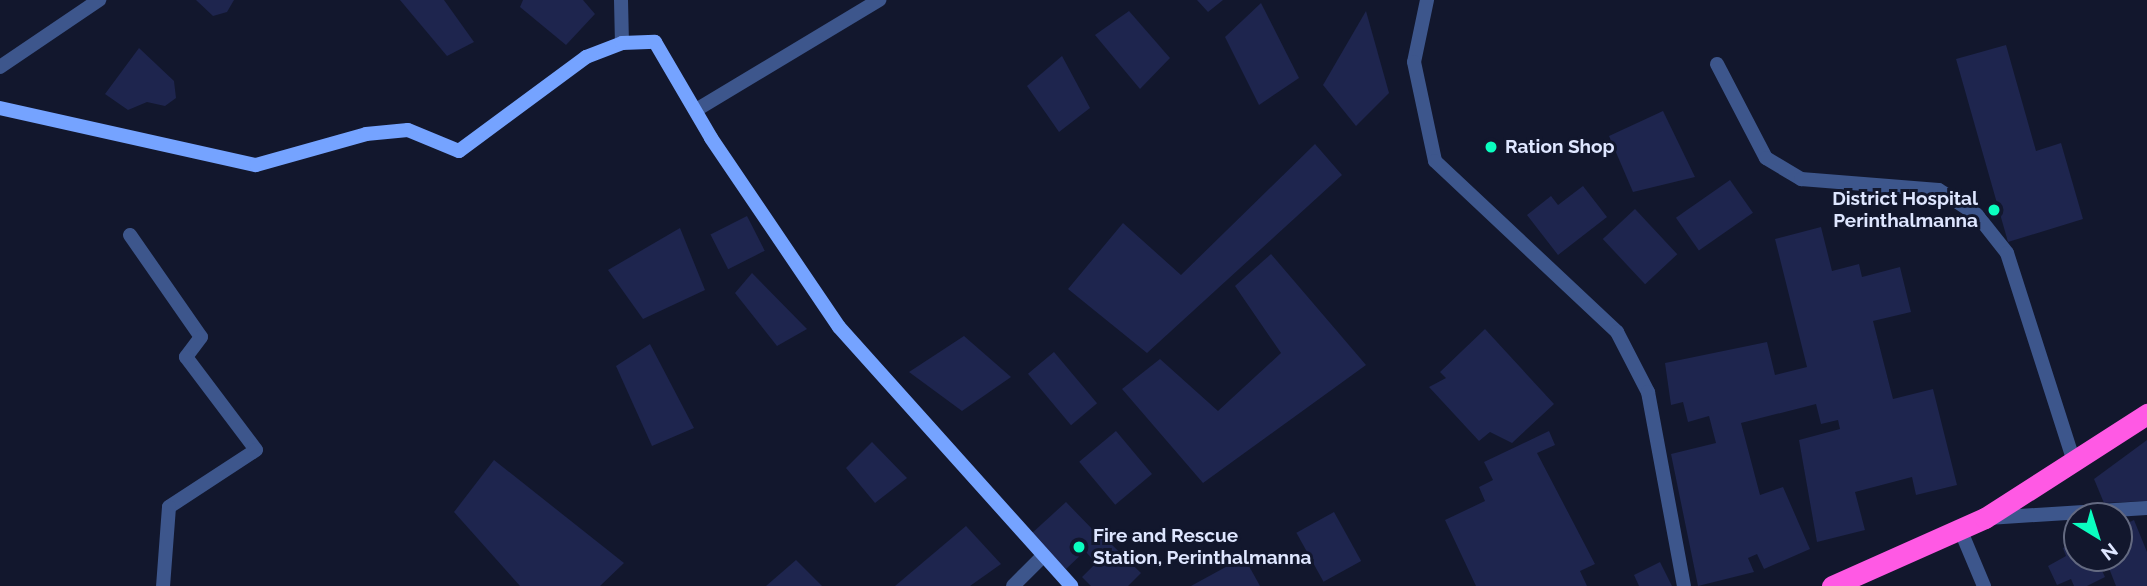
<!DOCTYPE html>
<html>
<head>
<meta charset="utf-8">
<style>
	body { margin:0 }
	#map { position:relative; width:2147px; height:586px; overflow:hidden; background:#12172d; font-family:Raleway,sans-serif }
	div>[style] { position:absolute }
	.building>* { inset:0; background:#1e254e; transform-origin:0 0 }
	.street>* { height:14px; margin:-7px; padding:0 7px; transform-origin:7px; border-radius:7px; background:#3d568c }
	.secondary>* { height:14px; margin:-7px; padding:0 7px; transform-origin:7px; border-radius:7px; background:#75a3ff }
	.highway>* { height:21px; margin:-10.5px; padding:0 10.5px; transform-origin:10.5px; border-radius:10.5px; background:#ff59e4 }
	.dots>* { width:19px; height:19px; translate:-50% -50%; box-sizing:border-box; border:4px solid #12172d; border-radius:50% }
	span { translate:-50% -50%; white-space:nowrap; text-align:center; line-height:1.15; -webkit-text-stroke:6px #12172d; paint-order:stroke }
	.poi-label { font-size:19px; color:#dee6ff; font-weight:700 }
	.left { translate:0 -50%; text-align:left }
	.right { translate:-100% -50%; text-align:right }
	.north { position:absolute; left:2063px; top:502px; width:70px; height:70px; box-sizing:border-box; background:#12172d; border:2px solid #646a81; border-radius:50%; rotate:142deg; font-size:19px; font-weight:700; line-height:28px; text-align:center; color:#dee6ff }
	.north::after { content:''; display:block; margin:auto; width:24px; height:32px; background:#0afec0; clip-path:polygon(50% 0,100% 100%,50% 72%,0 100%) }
</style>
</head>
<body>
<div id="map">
	<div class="building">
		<i style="clip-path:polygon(196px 0,234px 0,227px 12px,213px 16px)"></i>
		<i style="clip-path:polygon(400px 0,444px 0,474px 42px,447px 56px)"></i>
		<i style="clip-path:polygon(523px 0,583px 0,595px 14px,566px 45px,520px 7px)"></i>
		<i style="clip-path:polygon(1197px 0,1223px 0,1208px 12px)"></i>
		<i style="clip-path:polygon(1261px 3px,1299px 78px,1259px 105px,1225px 37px)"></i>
		<i style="clip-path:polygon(1129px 11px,1170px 58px,1140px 89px,1095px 35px)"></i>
		<i style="clip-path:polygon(1366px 11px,1389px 93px,1356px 126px,1323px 85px)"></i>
		<i style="clip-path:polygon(2006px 45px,2036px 151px,2061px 143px,2083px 219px,2008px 242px,1956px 59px)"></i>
		<i style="clip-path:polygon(139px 48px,174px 81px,176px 98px,165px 106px,147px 102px,128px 110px,105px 94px)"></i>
		<i style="clip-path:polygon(1062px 56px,1090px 108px,1059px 132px,1027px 86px)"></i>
		<i style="clip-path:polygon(1663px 111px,1695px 177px,1633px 192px,1609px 136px)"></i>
		<i style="clip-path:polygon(1315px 144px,1342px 175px,1147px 353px,1068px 289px,1123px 223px,1181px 275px)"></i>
		<i style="left:1730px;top:180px;width:40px;height:66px;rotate:55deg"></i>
		<i style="clip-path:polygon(1583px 186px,1607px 217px,1558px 255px,1527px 215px,1551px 196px,1558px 205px)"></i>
		<i style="left:1635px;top:209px;width:62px;height:44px;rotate:47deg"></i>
		<i style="left:747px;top:216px;width:39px;height:41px;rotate:63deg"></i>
		<i style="clip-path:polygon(1821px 227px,1832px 271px,1859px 264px,1862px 277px,1900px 267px,1911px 312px,1873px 321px,1893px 399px,1933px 389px,1957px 485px,1916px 495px,1912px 477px,1855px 492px,1865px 530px,1817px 542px,1799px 440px,1840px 429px,1838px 420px,1821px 424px,1816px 404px,1741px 423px,1760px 495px,1783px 487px,1810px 549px,1764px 569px,1757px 554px,1748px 558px,1754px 572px,1698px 586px,1671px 454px,1716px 443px,1709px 416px,1688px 422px,1683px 402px,1671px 405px,1665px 363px,1767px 342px,1775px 375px,1807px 367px,1775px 239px)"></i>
		<i style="clip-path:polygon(680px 228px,705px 290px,643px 319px,608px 270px)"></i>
		<i style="clip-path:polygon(1271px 254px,1366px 365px,1203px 483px,1122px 389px,1160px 359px,1218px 411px,1281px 353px,1235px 286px)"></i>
		<i style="clip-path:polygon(752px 273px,807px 329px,777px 346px,735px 293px)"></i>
		<i style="clip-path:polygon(1485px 329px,1554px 404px,1512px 443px,1490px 432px,1479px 441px,1429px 387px,1446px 378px,1440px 372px)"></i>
		<i style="clip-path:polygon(964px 336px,1011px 377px,962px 411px,909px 372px)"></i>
		<i style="clip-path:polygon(650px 344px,694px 428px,652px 446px,616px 366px)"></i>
		<i style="left:1054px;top:352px;width:67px;height:34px;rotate:50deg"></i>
		<i style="left:1116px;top:431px;width:56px;height:48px;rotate:50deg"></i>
		<i style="clip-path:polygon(1549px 431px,1555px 445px,1537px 453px,1595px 564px,1580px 571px,1587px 586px,1476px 586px,1445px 520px,1485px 501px,1479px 487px,1493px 480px,1484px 462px)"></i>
		<i style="clip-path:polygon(2147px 440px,2147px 501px,2104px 503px,2094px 479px)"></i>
		<i style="clip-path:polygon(872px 442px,907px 478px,875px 503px,846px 468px)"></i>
		<i style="clip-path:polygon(494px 460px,624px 563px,600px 586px,520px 586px,454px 512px)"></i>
		<i style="clip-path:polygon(1066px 502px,1096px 533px,1102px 529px,1113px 537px,1110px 543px,1141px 573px,1128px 586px,1091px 586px,1082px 577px,1096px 563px,1085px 551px,1066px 569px,1031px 534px)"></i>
		<i style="left:1334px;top:512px;width:56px;height:43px;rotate:61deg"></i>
		<i style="clip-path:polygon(2134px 520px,2147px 552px,2147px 586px,2116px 586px,2105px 558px,2119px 558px,2119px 527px)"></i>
		<i style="clip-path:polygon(966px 526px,1001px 564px,970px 586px,895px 586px)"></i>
		<i style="clip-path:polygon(2077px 541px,2077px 558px,2096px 558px,2105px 577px,2087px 586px,2074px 586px,2071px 579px,2057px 585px,2048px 566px,2066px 556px,2063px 548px)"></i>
		<i style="clip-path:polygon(1244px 557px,1260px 586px,1191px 586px)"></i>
		<i style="clip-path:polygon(796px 560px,822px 586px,766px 586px)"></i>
		<i style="clip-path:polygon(1660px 562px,1672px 586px,1639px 586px,1634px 575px)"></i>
	</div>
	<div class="street">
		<i style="left:621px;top:0;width:43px;rotate:88.7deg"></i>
		<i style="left:1427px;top:0;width:63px;rotate:101.8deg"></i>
		<i style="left:1414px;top:62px;width:101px;rotate:78deg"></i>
		<i style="left:1435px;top:161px;width:250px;rotate:43.2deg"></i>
		<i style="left:1617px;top:332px;width:68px;rotate:62.7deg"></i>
		<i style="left:1648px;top:392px;width:197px;rotate:79.5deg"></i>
		<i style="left:1717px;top:64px;width:106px;rotate:62.5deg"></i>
		<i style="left:1766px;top:158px;width:41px;rotate:31deg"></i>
		<i style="left:1801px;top:179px;width:138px;rotate:4.6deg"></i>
		<i style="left:1939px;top:190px;width:45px;rotate:33.3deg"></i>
		<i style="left:1977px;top:215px;width:48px;rotate:51.7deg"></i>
		<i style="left:2007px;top:253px;width:219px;rotate:72.2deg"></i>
		<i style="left:0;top:67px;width:120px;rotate:-34.1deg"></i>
		<i style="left:696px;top:110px;width:214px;rotate:-31deg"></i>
		<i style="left:130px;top:235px;width:124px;rotate:55.2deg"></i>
		<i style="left:201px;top:337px;width:25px;rotate:127deg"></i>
		<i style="left:186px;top:357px;width:116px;rotate:53deg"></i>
		<i style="left:256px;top:450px;width:104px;rotate:146.8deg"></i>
		<i style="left:169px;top:507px;width:79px;rotate:94.3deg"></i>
		<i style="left:1988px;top:518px;width:159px;rotate:-3.6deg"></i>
		<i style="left:1960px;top:529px;width:62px;rotate:67.2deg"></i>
		<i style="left:1013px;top:586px;width:41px;rotate:-45deg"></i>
	</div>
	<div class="secondary">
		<i style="left:0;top:108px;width:262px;rotate:12.6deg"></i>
		<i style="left:256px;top:165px;width:114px;rotate:-15.7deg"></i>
		<i style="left:366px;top:134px;width:42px;rotate:-5.4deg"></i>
		<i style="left:408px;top:130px;width:55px;rotate:22.4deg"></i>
		<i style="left:459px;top:151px;width:158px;rotate:-36.5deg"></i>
		<i style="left:586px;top:57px;width:39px;rotate:-21deg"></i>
		<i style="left:622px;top:43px;width:33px;rotate:-2deg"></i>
		<i style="left:655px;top:42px;width:111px;rotate:59.7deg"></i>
		<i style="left:711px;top:138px;width:228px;rotate:55.9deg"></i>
		<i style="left:839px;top:327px;width:348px;rotate:48.1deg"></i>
	</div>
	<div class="highway">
		<i style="left:1832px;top:586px;width:167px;rotate:-24deg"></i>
		<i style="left:1985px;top:518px;width:193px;rotate:-32.7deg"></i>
	</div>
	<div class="dots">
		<i style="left:1491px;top:147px;background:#0afec0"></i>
		<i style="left:1994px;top:210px;background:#0afec0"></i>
		<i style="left:1079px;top:547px;background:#0afec0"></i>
	</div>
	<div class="poi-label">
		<span class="left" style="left:1505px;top:147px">Ration Shop</span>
		<span class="right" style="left:1978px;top:210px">District Hospital<br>Perinthalmanna</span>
		<span class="left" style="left:1093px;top:547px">Fire and Rescue<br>Station, Perinthalmanna</span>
	</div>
	<div class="north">N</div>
</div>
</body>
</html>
